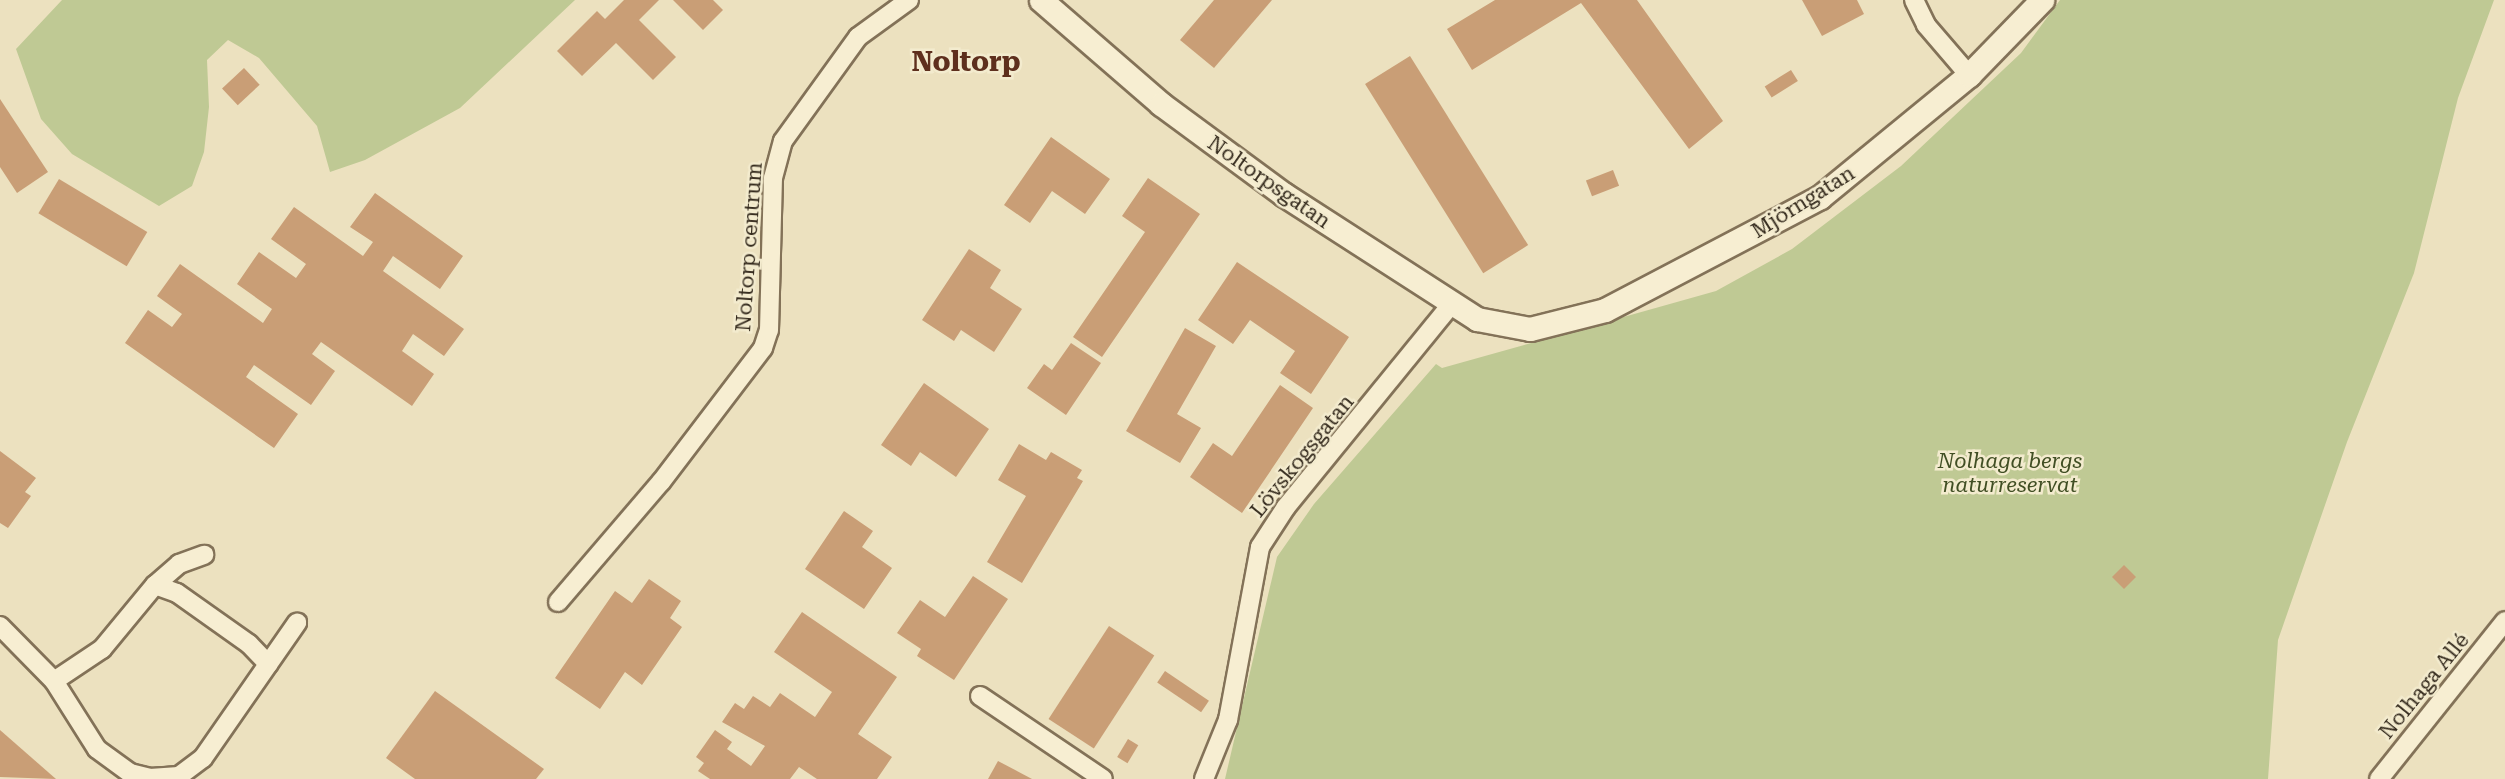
<!DOCTYPE html>
<html>
<head>
<meta charset="utf-8">
<style>
	body { margin:0 }
	#map { position:relative; width:2505px; height:779px; overflow:hidden; background:#ece1bf; font-family:"Roboto Serif",serif }
	div>[style] { position:absolute }
	.green>* { inset:0; background:#bfc994 }
	.building>* { inset:0; background:#c99e76; transform-origin:0 0 }
	.roads { filter:drop-shadow(2px 0 #837258) drop-shadow(-2px 0 #837258) drop-shadow(0 2px #837258) drop-shadow(0 -2px #837258) }
	.minor>* { height:18px; margin:-9px; padding:0 9px; transform-origin:9px; border-radius:9px; background:#f7eed2 }
	.tertiary>* { height:23px; margin:-11.5px; padding:0 11.5px; transform-origin:11.5px; border-radius:11.5px; background:#f7eed2 }
	span { translate:-50% -50%; white-space:nowrap; text-align:center; line-height:1.15; -webkit-text-stroke:5px #f3ebce; paint-order:stroke }
	.street-label { font-size:21px; color:#33291c }
	.park-label { font-size:21px; color:#414f24; font-style:italic }
	.district-label { font-size:28px; color:#5e2f1d; font-weight:700 }
</style>
</head>
<body>
<div id="map">
	<div class="green">
		<i style="clip-path:polygon(62px 0,575px 0,460px 108px,365px 160px,330px 172px,317px 126px,259px 58px,228px 40px,207px 60px,209px 107px,204px 152px,192px 186px,159px 206px,72px 154px,41px 119px,16px 49px)"></i>
		<i style="clip-path:polygon(2060px 0,2494px 0,2458px 98px,2414px 273px,2347px 442px,2278px 640px,2268px 779px,1225px 779px,1277px 557px,1314px 504px,1436px 364px,1442px 368px,1716px 291px,1792px 249px,1901px 166px,2021px 53px)"></i>
	</div>
	<div class="building">
		<i style="clip-path:polygon(624px 0,659px 0,639px 20px,676px 57px,653px 80px,616px 43px,582px 76px,557px 51px,597px 11px,605px 19px)"></i>
		<i style="clip-path:polygon(673px 0,713px 0,723px 10px,703px 30px)"></i>
		<i style="clip-path:polygon(1214px 0,1272px 0,1214px 68px,1180px 40px)"></i>
		<i style="clip-path:polygon(1495px 0,1637px 0,1723px 121px,1689px 149px,1581px 3px,1472px 70px,1447px 29px)"></i>
		<i style="clip-path:polygon(1802px 0,1857px 0,1864px 14px,1822px 36px)"></i>
		<i style="left:1410px;top:56px;width:223px;height:53px;rotate:58deg"></i>
		<i style="left:244px;top:68px;width:23px;height:30px;rotate:47deg"></i>
		<i style="left:1791px;top:70px;width:13px;height:31px;rotate:58deg"></i>
		<i style="clip-path:polygon(0 99px,48px 172px,17px 193px,0 167px)"></i>
		<i style="clip-path:polygon(1051px 137px,1110px 179px,1085px 214px,1052px 191px,1030px 223px,1004px 205px)"></i>
		<i style="left:1613px;top:170px;width:17px;height:29px;rotate:69deg"></i>
		<i style="clip-path:polygon(1148px 178px,1200px 214px,1102px 357px,1073px 337px,1145px 232px,1122px 216px)"></i>
		<i style="left:59px;top:179px;width:103px;height:40px;rotate:31deg"></i>
		<i style="clip-path:polygon(375px 193px,463px 256px,440px 289px,393px 256px,383px 271px,464px 329px,444px 356px,413px 334px,402px 351px,434px 374px,412px 406px,321px 342px,312px 354px,335px 371px,311px 405px,254px 365px,246px 377px,298px 414px,274px 448px,125px 343px,148px 310px,172px 327px,182px 314px,157px 296px,180px 264px,263px 323px,272px 309px,237px 284px,259px 252px,296px 278px,306px 264px,271px 239px,294px 207px,363px 256px,373px 242px,350px 227px)"></i>
		<i style="clip-path:polygon(969px 249px,1001px 270px,990px 288px,1022px 309px,994px 352px,961px 330px,954px 341px,922px 320px)"></i>
		<i style="clip-path:polygon(1237px 262px,1349px 337px,1311px 394px,1280px 373px,1295px 351px,1250px 320px,1233px 344px,1198px 320px)"></i>
		<i style="clip-path:polygon(1185px 328px,1216px 346px,1177px 414px,1201px 428px,1180px 463px,1126px 431px)"></i>
		<i style="clip-path:polygon(1071px 343px,1101px 363px,1066px 415px,1027px 388px,1044px 364px,1052px 370px)"></i>
		<i style="clip-path:polygon(924px 383px,989px 429px,956px 477px,920px 452px,911px 466px,881px 445px)"></i>
		<i style="clip-path:polygon(1280px 385px,1313px 408px,1242px 513px,1190px 477px,1213px 443px,1232px 456px)"></i>
		<i style="clip-path:polygon(1019px 444px,1046px 460px,1051px 452px,1082px 470px,1077px 478px,1083px 481px,1022px 583px,987px 562px,1026px 496px,998px 480px)"></i>
		<i style="clip-path:polygon(0 451px,36px 478px,25px 492px,31px 496px,8px 528px,0 523px)"></i>
		<i style="clip-path:polygon(844px 511px,873px 531px,862px 547px,892px 568px,864px 609px,805px 569px)"></i>
		<i style="left:2124px;top:565px;width:17px;height:17px;rotate:45deg"></i>
		<i style="clip-path:polygon(973px 576px,1008px 599px,954px 680px,917px 656px,921px 649px,897px 633px,920px 600px,945px 617px)"></i>
		<i style="clip-path:polygon(649px 579px,681px 601px,670px 618px,682px 627px,642px 685px,625px 672px,600px 709px,555px 678px,615px 591px,632px 603px)"></i>
		<i style="clip-path:polygon(802px 612px,897px 677px,858px 734px,892px 757px,877px 779px,817px 779px,799px 767px,790px 779px,710px 779px,698px 771px,704px 763px,696px 757px,715px 730px,732px 742px,727px 749px,751px 766px,765px 746px,722px 722px,735px 703px,744px 709px,753px 696px,770px 707px,780px 693px,815px 717px,832px 692px,774px 652px)"></i>
		<i style="left:1109px;top:626px;width:54px;height:111px;rotate:33deg"></i>
		<i style="left:1165px;top:671px;width:53px;height:14px;rotate:34deg"></i>
		<i style="clip-path:polygon(435px 691px,544px 769px,536px 779px,415px 779px,386px 758px)"></i>
		<i style="clip-path:polygon(0 730px,56px 779px,0 777px)"></i>
		<i style="left:1128px;top:739px;width:12px;height:21px;rotate:31deg"></i>
		<i style="clip-path:polygon(998px 761px,1032px 779px,988px 779px)"></i>
	</div>
	<div class="roads">
		<div class="minor">
			<i style="left:1914px;top:0;width:28px;rotate:64deg"></i>
			<i style="left:1926px;top:25px;width:66px;rotate:49.3deg"></i>
			<i style="left:155px;top:585px;width:23px;rotate:20deg"></i>
			<i style="left:177px;top:593px;width:88px;rotate:35.3deg"></i>
			<i style="left:249px;top:644px;width:28px;rotate:46deg"></i>
			<i style="left:558px;top:602px;width:158px;rotate:-49.4deg"></i>
			<i style="left:661px;top:482px;width:168px;rotate:-52.7deg"></i>
			<i style="left:763px;top:348px;width:19px;rotate:-72deg"></i>
			<i style="left:769px;top:330px;width:152px;rotate:-88.5deg"></i>
			<i style="left:773px;top:178px;width:38px;rotate:-75deg"></i>
			<i style="left:783px;top:141px;width:128px;rotate:-54.2deg"></i>
			<i style="left:858px;top:37px;width:63px;rotate:-36deg"></i>
			<i style="left:0;top:626px;width:77px;rotate:45.5deg"></i>
			<i style="left:54px;top:681px;width:80px;rotate:57.7deg"></i>
			<i style="left:97px;top:749px;width:41px;rotate:36deg"></i>
			<i style="left:130px;top:773px;width:21px;rotate:14deg"></i>
			<i style="left:150px;top:778px;width:29px;rotate:-4deg"></i>
			<i style="left:179px;top:776px;width:30px;rotate:-37deg"></i>
			<i style="left:203px;top:758px;width:165px;rotate:-55.2deg"></i>
			<i style="left:54px;top:681px;width:58px;rotate:-33.7deg"></i>
			<i style="left:102px;top:649px;width:83px;rotate:-50.4deg"></i>
			<i style="left:155px;top:585px;width:32px;rotate:-41deg"></i>
			<i style="left:179px;top:564px;width:27px;rotate:-20deg"></i>
			<i style="left:980px;top:696px;width:148px;rotate:34deg"></i>
			<i style="left:1204px;top:779px;width:64px;rotate:-67.9deg"></i>
			<i style="left:1228px;top:720px;width:176px;rotate:-79.5deg"></i>
			<i style="left:1260px;top:547px;width:48px;rotate:-57deg"></i>
			<i style="left:1286px;top:507px;width:261px;rotate:-50.8deg"></i>
			<i style="left:2379px;top:779px;width:202px;rotate:-51.4deg"></i>
		</div>
		<div class="tertiary">
			<i style="left:1041px;top:0;width:159px;rotate:40.9deg"></i>
			<i style="left:1161px;top:104px;width:152px;rotate:36.4deg"></i>
			<i style="left:1283px;top:194px;width:231px;rotate:32.8deg"></i>
			<i style="left:1477px;top:319px;width:54px;rotate:10.7deg"></i>
			<i style="left:1530px;top:329px;width:77px;rotate:-14.2deg"></i>
			<i style="left:1605px;top:310px;width:243px;rotate:-27.7deg"></i>
			<i style="left:1820px;top:197px;width:193px;rotate:-39.3deg"></i>
			<i style="left:1969px;top:75px;width:105px;rotate:-45.8deg"></i>
		</div>
	</div>
	<div class="street-label">
		<span style="left:1269px;top:182px;rotate:35deg">Noltorpsgatan</span>
		<span style="left:1803px;top:202px;rotate:-32deg">Mjörngatan</span>
		<span style="left:749px;top:247px;rotate:-86deg">Noltorp centrum</span>
		<span style="left:1302px;top:456px;rotate:-51deg">Lövskogsgatan</span>
		<span style="left:2424px;top:686px;rotate:-51deg">Nolhaga Allé</span>
	</div>
	<div class="park-label">
		<span style="left:2010px;top:473px">Nolhaga bergs<br>naturreservat</span>
	</div>
	<div class="district-label">
		<span style="left:966px;top:62px">Noltorp</span>
	</div>
</div>
</body>
</html>
